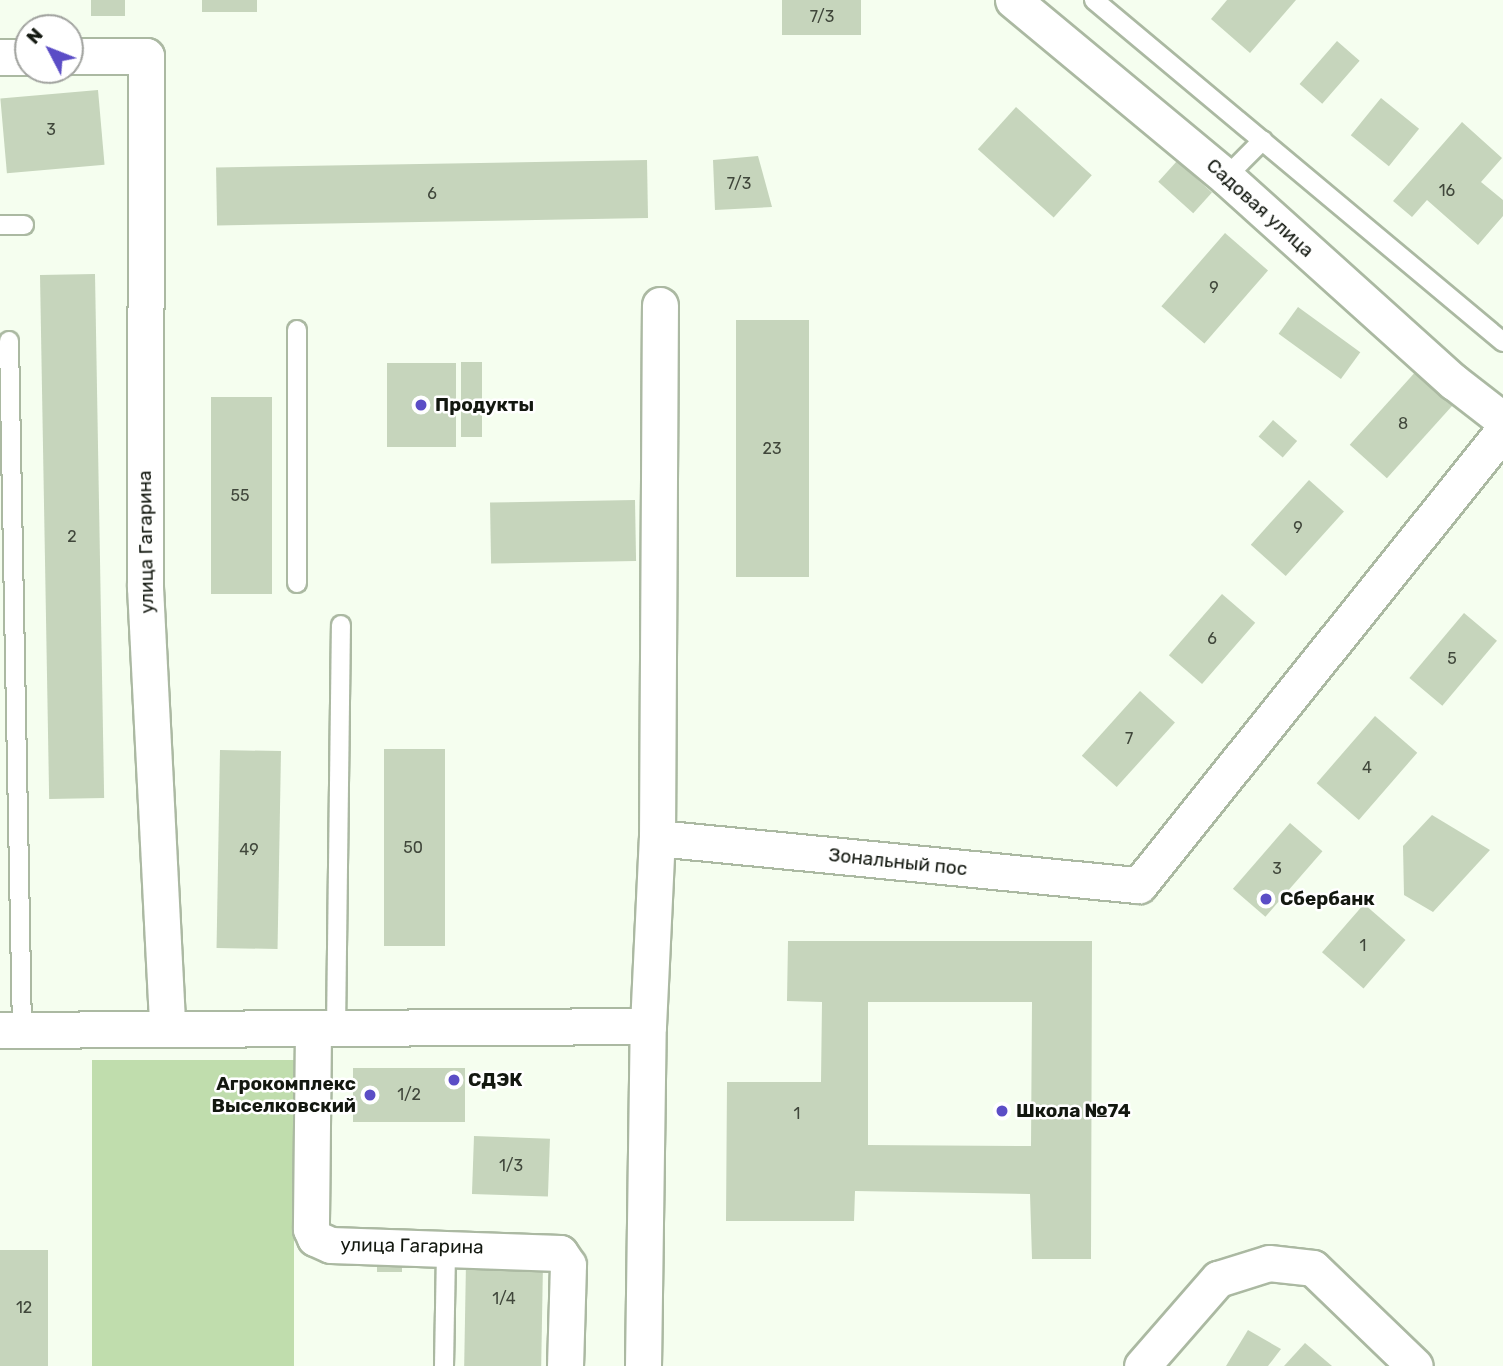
<!DOCTYPE html>
<html>
<head>
<meta charset="utf-8">
<style>
	body { margin:0 }
	#map { position:relative; width:1503px; height:1366px; overflow:hidden; background:#f5feef; font-family:Rubik,sans-serif }
	div>[style] { position:absolute }
	.green>* { inset:0; background:#c0ddad; transform-origin:0 0 }
	.building>* { inset:0; background:#c6d5bc; transform-origin:0 0 }
	.roads { filter:drop-shadow(2px 0 #abb9a2) drop-shadow(-2px 0 #abb9a2) drop-shadow(0 2px #abb9a2) drop-shadow(0 -2px #abb9a2) }
	.service>* { height:18px; margin:-9px; padding:0 9px; transform-origin:9px; border-radius:9px; background:#fff }
	.minor>* { height:35px; margin:-17.5px; padding:0 17.5px; transform-origin:17.5px; border-radius:17.5px; background:#fff }
	.dots>* { width:19px; height:19px; translate:-50% -50%; box-sizing:border-box; border:4px solid #fff; border-radius:50% }
	span { translate:-50% -50%; white-space:nowrap; text-align:center; line-height:1.15; -webkit-text-stroke:5px #fff; paint-order:stroke }
	.number-label { font-size:16px; color:#40473b }
	.number-label span { -webkit-text-stroke-width:0 }
	.street-label { font-size:19px; color:#131810 }
	.poi-label { font-size:19px; color:#131810; font-weight:700 }
	.left { translate:0 -50%; text-align:left }
	.right { translate:-100% -50%; text-align:right }
	.north { position:absolute; left:14px; top:14px; width:70px; height:70px; box-sizing:border-box; background:#fff; border:2px solid #a1a39f; border-radius:50%; rotate:312deg; font-size:19px; font-weight:700; line-height:28px; text-align:center; color:#131810 }
	.north::after { content:''; display:block; margin:auto; width:24px; height:32px; background:#5b4dc6; clip-path:polygon(50% 0,100% 100%,50% 72%,0 100%) }
</style>
</head>
<body>
<div id="map">
	<div class="green">
		<i style="left:294px;top:1060px;width:306px;height:202px;rotate:90deg"></i>
	</div>
	<div class="building">
		<i style="left:91px;top:0;width:34px;height:16px"></i>
		<i style="left:202px;top:0;width:55px;height:12px"></i>
		<i style="left:782px;top:0;width:79px;height:35px"></i>
		<i style="clip-path:polygon(1227px 0,1296px 0,1250px 53px,1211px 19px)"></i>
		<i style="left:1337px;top:41px;width:30px;height:57px;rotate:41deg"></i>
		<i style="left:98px;top:90px;width:75px;height:98px;rotate:85deg"></i>
		<i style="left:1381px;top:98px;width:49px;height:48px;rotate:39deg"></i>
		<i style="left:1016px;top:107px;width:102px;height:57px;rotate:42deg"></i>
		<i style="clip-path:polygon(1462px 122px,1502px 158px,1481px 182px,1503px 200px,1503px 216px,1478px 245px,1427px 200px,1412px 217px,1393px 201px)"></i>
		<i style="clip-path:polygon(758px 156px,772px 207px,715px 210px,713px 160px)"></i>
		<i style="left:647px;top:160px;width:58px;height:431px;rotate:89deg"></i>
		<i style="left:1177px;top:161px;width:47px;height:28px;rotate:42deg"></i>
		<i style="left:1225px;top:233px;width:57px;height:97px;rotate:41deg"></i>
		<i style="left:95px;top:274px;width:524px;height:55px;rotate:89deg"></i>
		<i style="left:1298px;top:307px;width:77px;height:33px;rotate:36deg"></i>
		<i style="left:736px;top:320px;width:73px;height:257px"></i>
		<i style="left:461px;top:362px;width:21px;height:75px"></i>
		<i style="left:387px;top:363px;width:69px;height:84px"></i>
		<i style="left:1418px;top:369px;width:50px;height:102px;rotate:42deg"></i>
		<i style="left:211px;top:397px;width:61px;height:197px"></i>
		<i style="left:1273px;top:420px;width:32px;height:22px;rotate:41deg"></i>
		<i style="left:1309px;top:480px;width:47px;height:87px;rotate:42deg"></i>
		<i style="left:635px;top:500px;width:61px;height:145px;rotate:89deg"></i>
		<i style="left:1222px;top:594px;width:44px;height:81px;rotate:41deg"></i>
		<i style="left:1464px;top:613px;width:43px;height:85px;rotate:40deg"></i>
		<i style="left:1140px;top:691px;width:47px;height:87px;rotate:42deg"></i>
		<i style="left:1375px;top:716px;width:56px;height:89px;rotate:41deg"></i>
		<i style="left:384px;top:749px;width:61px;height:197px"></i>
		<i style="left:220px;top:750px;width:61px;height:198px;rotate:1deg"></i>
		<i style="clip-path:polygon(1432px 815px,1490px 850px,1433px 912px,1404px 895px,1403px 846px)"></i>
		<i style="left:1290px;top:823px;width:43px;height:87px;rotate:41deg"></i>
		<i style="left:1364px;top:904px;width:55px;height:64px;rotate:41deg"></i>
		<i style="clip-path:polygon(evenodd,788px 941px,1092px 941px,1091px 1259px,1032px 1259px,1030px 1194px,855px 1191px,854px 1221px,726px 1221px,727px 1082px,821px 1082px,822px 1002px,787px 1001px,788px 941px,868px 1002px,1032px 1002px,1031px 1146px,868px 1145px,868px 1002px)"></i>
		<i style="left:353px;top:1068px;width:112px;height:54px"></i>
		<i style="left:474px;top:1136px;width:76px;height:58px;rotate:2deg"></i>
		<i style="left:0;top:1250px;width:48px;height:116px"></i>
		<i style="left:377px;top:1254px;width:25px;height:18px"></i>
		<i style="left:466px;top:1262px;width:77px;height:104px;rotate:1deg"></i>
		<i style="clip-path:polygon(1248px 1330px,1281px 1349px,1268px 1366px,1226px 1366px)"></i>
		<i style="clip-path:polygon(1305px 1343px,1332px 1366px,1284px 1366px)"></i>
	</div>
	<div class="roads">
		<div class="service">
			<i style="left:1094px;top:0;width:533px;rotate:39.9deg"></i>
			<i style="left:1226px;top:177px;width:52px;rotate:-45deg"></i>
			<i style="left:0;top:225px;width:24px"></i>
			<i style="left:9px;top:341px;width:688px;rotate:88.92deg"></i>
			<i style="left:297px;top:583px;width:253px;rotate:-90deg"></i>
			<i style="left:336px;top:1030px;width:405px;rotate:-89.3deg"></i>
			<i style="left:444px;top:1366px;width:119px;rotate:-89deg"></i>
		</div>
		<div class="minor">
			<i style="left:1013px;top:0;width:277px;rotate:39.7deg"></i>
			<i style="left:1226px;top:177px;width:307px;rotate:42deg"></i>
			<i style="left:1454px;top:382px;width:62px;rotate:37.8deg"></i>
			<i style="left:70px;top:56px;width:76px"></i>
			<i style="left:146px;top:56px;width:531px;rotate:90.11deg"></i>
			<i style="left:145px;top:587px;width:441px;rotate:87.1deg"></i>
			<i style="left:0;top:57px;width:28px"></i>
			<i style="left:657px;top:838px;width:484px;rotate:5.6deg"></i>
			<i style="left:1139px;top:885px;width:582px;rotate:-51.28deg"></i>
			<i style="left:0;top:1030px;width:648px;rotate:-0.35deg"></i>
			<i style="left:313px;top:1030px;width:199px;rotate:90.6deg"></i>
			<i style="left:311px;top:1229px;width:10px;rotate:66deg"></i>
			<i style="left:315px;top:1238px;width:17px;rotate:24deg"></i>
			<i style="left:331px;top:1245px;width:229px;rotate:2deg"></i>
			<i style="left:560px;top:1253px;width:14px;rotate:56deg"></i>
			<i style="left:568px;top:1265px;width:101px;rotate:91.7deg"></i>
			<i style="left:643px;top:1366px;width:340px;rotate:-89.2deg"></i>
			<i style="left:648px;top:1026px;width:188px;rotate:-87.3deg"></i>
			<i style="left:657px;top:838px;width:533px;rotate:-89.68deg"></i>
			<i style="left:1142px;top:1366px;width:116px;rotate:-48.9deg"></i>
			<i style="left:1218px;top:1279px;width:53px;rotate:-17.4deg"></i>
			<i style="left:1269px;top:1263px;width:44px;rotate:6.5deg"></i>
			<i style="left:1313px;top:1268px;width:141px;rotate:43.9deg"></i>
		</div>
	</div>
	<div class="dots">
		<i style="left:421px;top:405px;background:#5b4dc6"></i>
		<i style="left:1266px;top:899px;background:#5b4dc6"></i>
		<i style="left:454px;top:1080px;background:#5b4dc6"></i>
		<i style="left:370px;top:1095px;background:#5b4dc6"></i>
		<i style="left:1002px;top:1111px;background:#5b4dc6"></i>
	</div>
	<div class="number-label">
		<span style="left:822px;top:17px">7/3</span>
		<span style="left:51px;top:130px">3</span>
		<span style="left:739px;top:184px">7/3</span>
		<span style="left:1447px;top:191px">16</span>
		<span style="left:432px;top:194px">6</span>
		<span style="left:1214px;top:288px">9</span>
		<span style="left:1403px;top:424px">8</span>
		<span style="left:772px;top:449px">23</span>
		<span style="left:240px;top:496px">55</span>
		<span style="left:1298px;top:528px">9</span>
		<span style="left:72px;top:537px">2</span>
		<span style="left:1212px;top:639px">6</span>
		<span style="left:1452px;top:659px">5</span>
		<span style="left:1129px;top:739px">7</span>
		<span style="left:1367px;top:768px">4</span>
		<span style="left:413px;top:848px">50</span>
		<span style="left:249px;top:850px">49</span>
		<span style="left:1277px;top:869px">3</span>
		<span style="left:1363px;top:946px">1</span>
		<span style="left:409px;top:1095px">1/2</span>
		<span style="left:797px;top:1114px">1</span>
		<span style="left:511px;top:1166px">1/3</span>
		<span style="left:504px;top:1299px">1/4</span>
		<span style="left:24px;top:1308px">12</span>
	</div>
	<div class="street-label">
		<span style="left:1260px;top:208px;rotate:42deg">Садовая улица</span>
		<span style="left:146px;top:542px;rotate:-91deg">улица Гагарина</span>
		<span style="left:898px;top:862px;rotate:6deg">Зональный пос</span>
		<span style="left:412px;top:1246px;rotate:1deg">улица Гагарина</span>
	</div>
	<div class="poi-label">
		<span class="left" style="left:435px;top:405px">Продукты</span>
		<span class="left" style="left:1280px;top:899px">Сбербанк</span>
		<span class="left" style="left:468px;top:1080px">СДЭК</span>
		<span class="right" style="left:356px;top:1095px">Агрокомплекс<br>Выселковский</span>
		<span class="left" style="left:1016px;top:1111px">Школа №74</span>
	</div>
	<div class="north">N</div>
</div>
</body>
</html>
